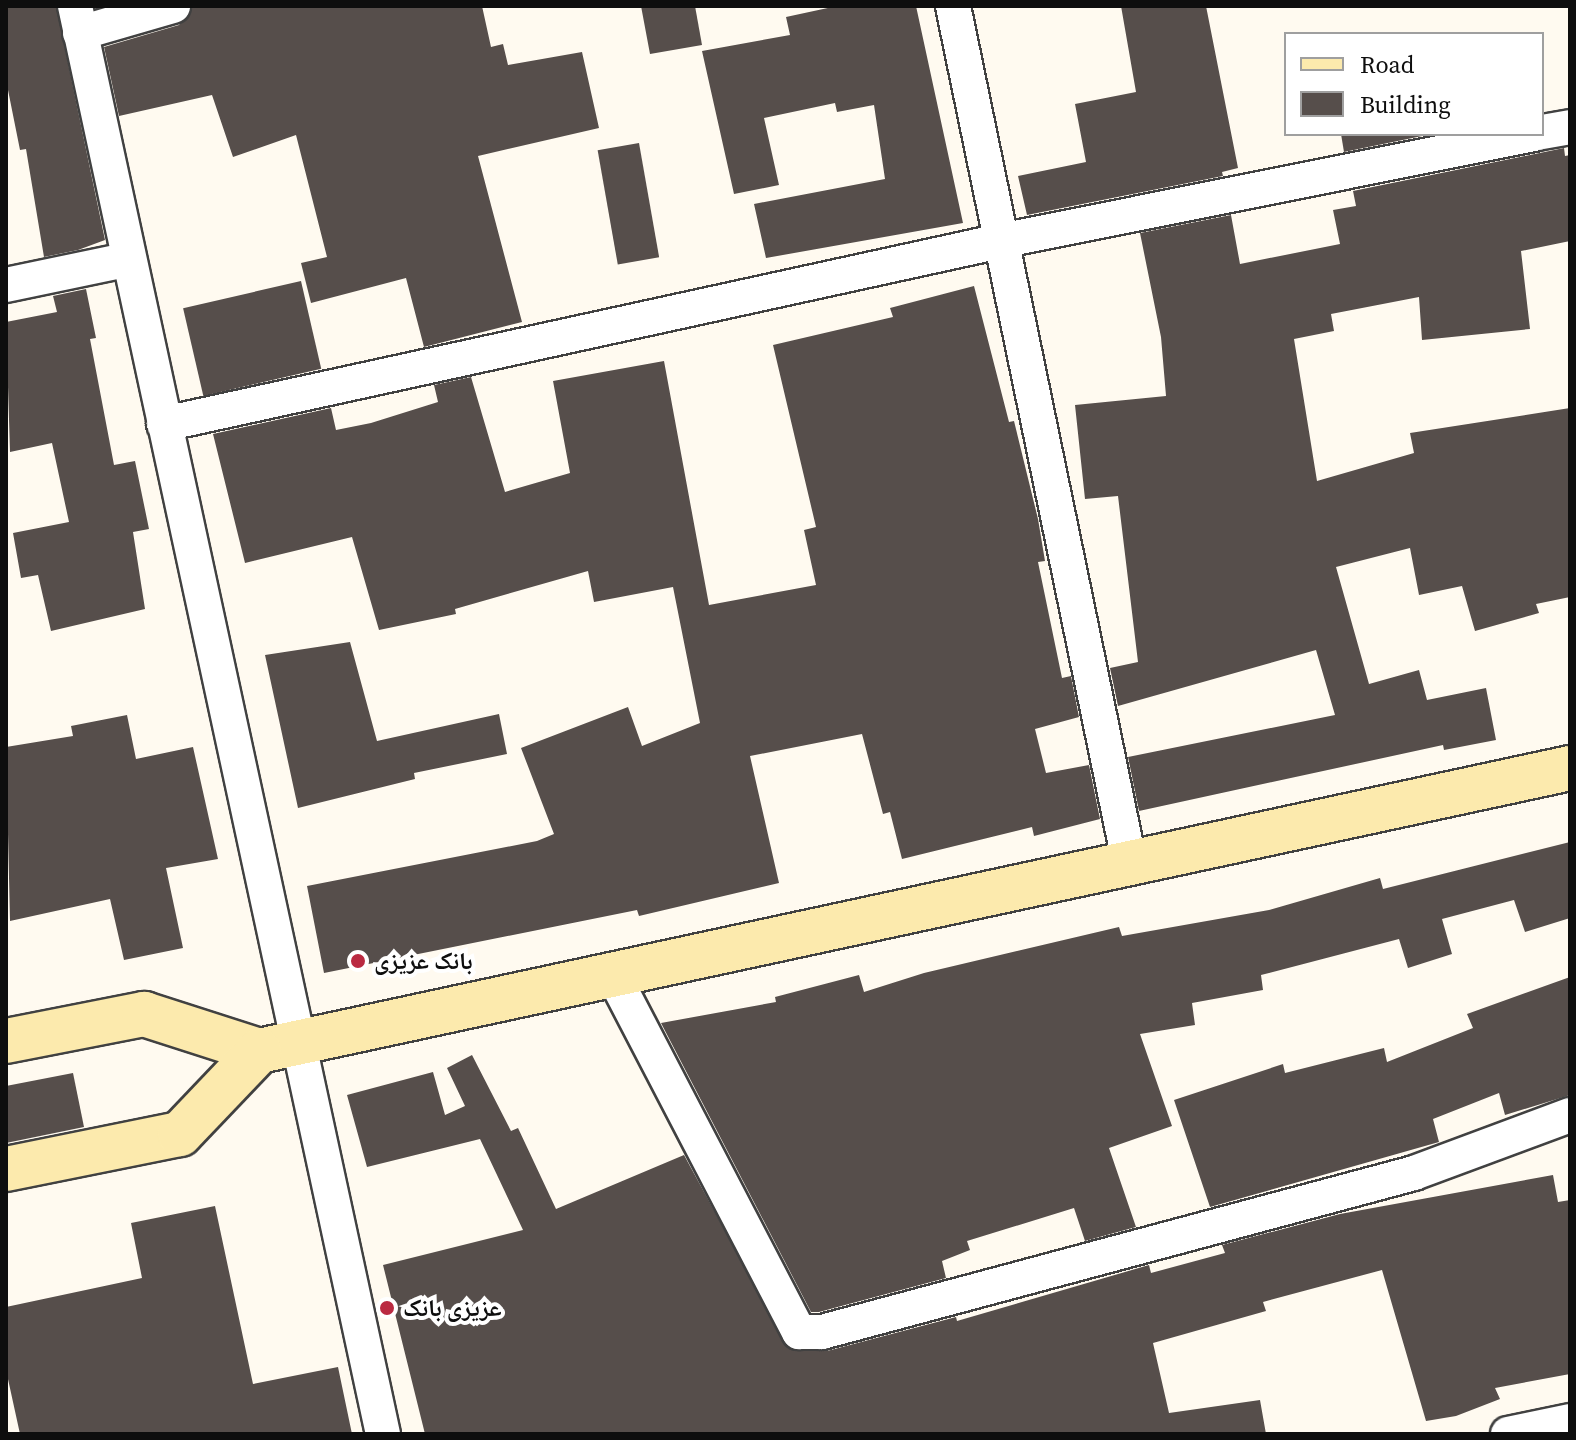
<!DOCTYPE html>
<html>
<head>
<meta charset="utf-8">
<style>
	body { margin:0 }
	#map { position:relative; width:1576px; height:1440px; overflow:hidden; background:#fffaf0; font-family:"Source Serif 4","Noto Naskh Arabic",serif }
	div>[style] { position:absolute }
	.building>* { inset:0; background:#564e4b; transform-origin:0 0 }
	.roads { filter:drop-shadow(2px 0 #414141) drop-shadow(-2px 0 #414141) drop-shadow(0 2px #414141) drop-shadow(0 -2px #414141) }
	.street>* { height:34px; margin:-17px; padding:0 17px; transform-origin:17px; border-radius:17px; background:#fff }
	.secondary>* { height:44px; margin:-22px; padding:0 22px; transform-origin:22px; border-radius:22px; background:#fceaad }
	.dots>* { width:22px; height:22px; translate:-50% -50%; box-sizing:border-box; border:4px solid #fff; border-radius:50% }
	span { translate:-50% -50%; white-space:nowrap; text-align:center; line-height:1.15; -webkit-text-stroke:8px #fff; paint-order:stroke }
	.poi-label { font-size:24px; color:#0e0e0e; font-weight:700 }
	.left { translate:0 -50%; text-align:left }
	.frame { position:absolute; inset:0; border:8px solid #0e0e0e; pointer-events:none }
	.legend { position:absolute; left:1284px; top:32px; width:260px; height:104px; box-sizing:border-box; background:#fff; border:2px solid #9f9f9f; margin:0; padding:10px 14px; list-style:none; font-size:24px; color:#0e0e0e }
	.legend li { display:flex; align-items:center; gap:16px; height:40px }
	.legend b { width:40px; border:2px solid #9f9f9f }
</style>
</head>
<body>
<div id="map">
	<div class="building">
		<i style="clip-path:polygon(6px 6px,56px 6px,105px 240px,78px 250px,44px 257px,26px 149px,20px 150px,6px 80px)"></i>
		<i style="clip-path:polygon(192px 6px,482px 6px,491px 47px,503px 44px,508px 65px,582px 52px,599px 128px,478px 156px,522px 322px,424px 347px,406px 278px,311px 303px,301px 263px,327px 257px,296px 135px,233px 157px,212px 95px,119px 116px,104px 47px,179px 25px)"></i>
		<i style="clip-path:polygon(641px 6px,695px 6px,702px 45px,650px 54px)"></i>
		<i style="clip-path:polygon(837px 6px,916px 6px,963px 223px,766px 258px,754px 204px,885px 179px,874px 105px,837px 112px,835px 103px,764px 118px,779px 185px,734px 194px,702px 51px,790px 35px,786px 17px)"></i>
		<i style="clip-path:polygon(1121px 6px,1206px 6px,1238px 168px,1222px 172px,1223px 176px,1027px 215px,1018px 176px,1086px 162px,1075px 104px,1136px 92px)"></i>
		<i style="clip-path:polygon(1341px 134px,1432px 134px,1344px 152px)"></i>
		<i style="left:639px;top:143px;width:116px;height:42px;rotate:80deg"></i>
		<i style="clip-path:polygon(1564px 148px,1565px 156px,1570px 155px,1570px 241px,1521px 251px,1530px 329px,1422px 340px,1419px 297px,1331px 314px,1334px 331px,1294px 339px,1317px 481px,1414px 453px,1410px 433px,1570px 408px,1570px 597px,1536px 604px,1539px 613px,1475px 631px,1462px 586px,1419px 595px,1410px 548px,1336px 567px,1369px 684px,1419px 670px,1427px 700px,1486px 688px,1496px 740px,1444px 750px,1443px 745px,1139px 811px,1128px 757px,1335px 715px,1316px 650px,1118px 706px,1110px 668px,1138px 662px,1118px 496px,1085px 499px,1075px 405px,1166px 396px,1161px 337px,1140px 233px,1231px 215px,1240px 264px,1340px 244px,1333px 210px,1356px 206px,1353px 191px)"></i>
		<i style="left:301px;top:281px;width:90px;height:121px;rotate:77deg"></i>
		<i style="clip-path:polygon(974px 286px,1009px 422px,1014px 421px,1038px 519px,1045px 561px,1038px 562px,1062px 678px,1071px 676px,1079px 717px,1035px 729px,1046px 773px,1089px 765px,1100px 819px,1034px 836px,1032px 827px,902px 859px,890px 812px,883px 814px,862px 734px,750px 756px,779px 883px,639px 916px,637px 910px,324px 973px,307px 886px,537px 841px,554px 834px,521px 748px,628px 707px,642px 746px,700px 723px,673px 587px,594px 602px,588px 571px,455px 609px,456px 614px,379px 630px,352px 537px,245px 563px,213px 434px,331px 408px,336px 430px,371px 423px,438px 402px,434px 385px,471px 377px,505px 492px,570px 473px,553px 381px,664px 361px,709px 605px,816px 585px,804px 530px,816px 527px,773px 345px,893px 317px,890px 308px)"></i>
		<i style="clip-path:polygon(86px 289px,96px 338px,90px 339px,114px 465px,135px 461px,149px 529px,133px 532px,145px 609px,51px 631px,38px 575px,21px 578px,13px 533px,69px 522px,52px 443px,10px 452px,6px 322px,57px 312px,53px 296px)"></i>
		<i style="clip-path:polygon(350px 642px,377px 741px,499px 714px,507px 754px,414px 773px,415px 779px,298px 808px,265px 655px)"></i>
		<i style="clip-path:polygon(127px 715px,136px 759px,193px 747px,218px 859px,166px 868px,183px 948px,124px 960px,110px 899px,10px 921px,6px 747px,73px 736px,71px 726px)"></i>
		<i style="clip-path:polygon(1570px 842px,1570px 918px,1525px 932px,1514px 900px,1442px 919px,1452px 954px,1408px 968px,1399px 939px,1261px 975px,1263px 990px,1192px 1003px,1195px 1025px,1140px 1034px,1172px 1126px,1109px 1148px,1136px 1227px,1085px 1241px,1074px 1208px,967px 1241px,970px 1250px,942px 1261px,946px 1278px,819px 1312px,811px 1312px,661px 1023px,776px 1002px,775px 997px,859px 975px,864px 992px,924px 973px,1119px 927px,1122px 936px,1269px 910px,1380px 878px,1383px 889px)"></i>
		<i style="clip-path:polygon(1570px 977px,1570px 1095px,1505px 1115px,1499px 1093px,1433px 1119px,1439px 1142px,1210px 1207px,1174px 1100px,1283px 1064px,1285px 1073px,1384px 1048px,1387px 1062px,1473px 1028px,1467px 1014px)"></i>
		<i style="clip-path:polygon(472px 1055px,511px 1131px,518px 1128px,556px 1209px,684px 1155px,789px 1349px,827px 1351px,956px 1317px,957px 1321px,1149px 1265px,1151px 1273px,1225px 1253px,1222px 1245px,1340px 1214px,1553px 1175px,1558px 1202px,1570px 1200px,1570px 1374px,1495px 1388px,1500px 1399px,1456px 1416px,1426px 1421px,1382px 1270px,1263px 1302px,1266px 1311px,1153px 1343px,1169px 1413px,1260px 1400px,1266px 1434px,425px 1434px,383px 1265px,523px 1230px,480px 1139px,367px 1167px,347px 1095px,433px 1072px,445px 1115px,465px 1106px,447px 1068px)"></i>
		<i style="clip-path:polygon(73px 1073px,84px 1127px,6px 1143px,6px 1086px)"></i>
		<i style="clip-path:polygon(215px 1206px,253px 1384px,338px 1367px,352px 1434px,20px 1434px,6px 1370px,6px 1307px,142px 1278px,131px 1223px)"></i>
	</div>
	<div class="roads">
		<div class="street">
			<i style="left:75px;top:6px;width:1461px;rotate:77.83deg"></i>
			<i style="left:953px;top:6px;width:872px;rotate:78.36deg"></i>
			<i style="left:80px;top:33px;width:97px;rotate:-16.2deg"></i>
			<i style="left:1542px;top:132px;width:28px;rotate:-10deg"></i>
			<i style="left:6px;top:285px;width:123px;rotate:-11.8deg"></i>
			<i style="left:164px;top:424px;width:861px;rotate:-12.34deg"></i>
			<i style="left:1005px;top:240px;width:540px;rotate:-11.33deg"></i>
			<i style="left:612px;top:973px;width:405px;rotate:62.5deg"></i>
			<i style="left:799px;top:1332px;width:23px"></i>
			<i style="left:822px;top:1332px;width:613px;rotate:-15.03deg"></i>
			<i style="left:1414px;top:1173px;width:166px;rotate:-20.4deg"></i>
			<i style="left:1508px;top:1434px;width:63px;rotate:-11.8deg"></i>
		</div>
		<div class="secondary">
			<i style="left:6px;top:1041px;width:141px;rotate:-11.1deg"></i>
			<i style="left:144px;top:1014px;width:121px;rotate:17.8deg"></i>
			<i style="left:259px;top:1051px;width:1341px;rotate:-12.18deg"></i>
			<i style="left:6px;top:1169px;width:177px;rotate:-11.4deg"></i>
			<i style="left:180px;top:1134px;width:115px;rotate:-46.4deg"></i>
		</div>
	</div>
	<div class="dots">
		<i style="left:358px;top:961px;background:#ba2a41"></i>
		<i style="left:387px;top:1308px;background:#ba2a41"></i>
	</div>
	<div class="poi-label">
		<span class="left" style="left:374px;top:961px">بانک عزیزی</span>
		<span class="left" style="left:403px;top:1308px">عزیزی بانک</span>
	</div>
	<div class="frame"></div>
	<ul class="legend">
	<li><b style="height:10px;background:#fceaad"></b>Road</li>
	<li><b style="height:22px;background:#564e4b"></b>Building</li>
	</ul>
</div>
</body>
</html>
